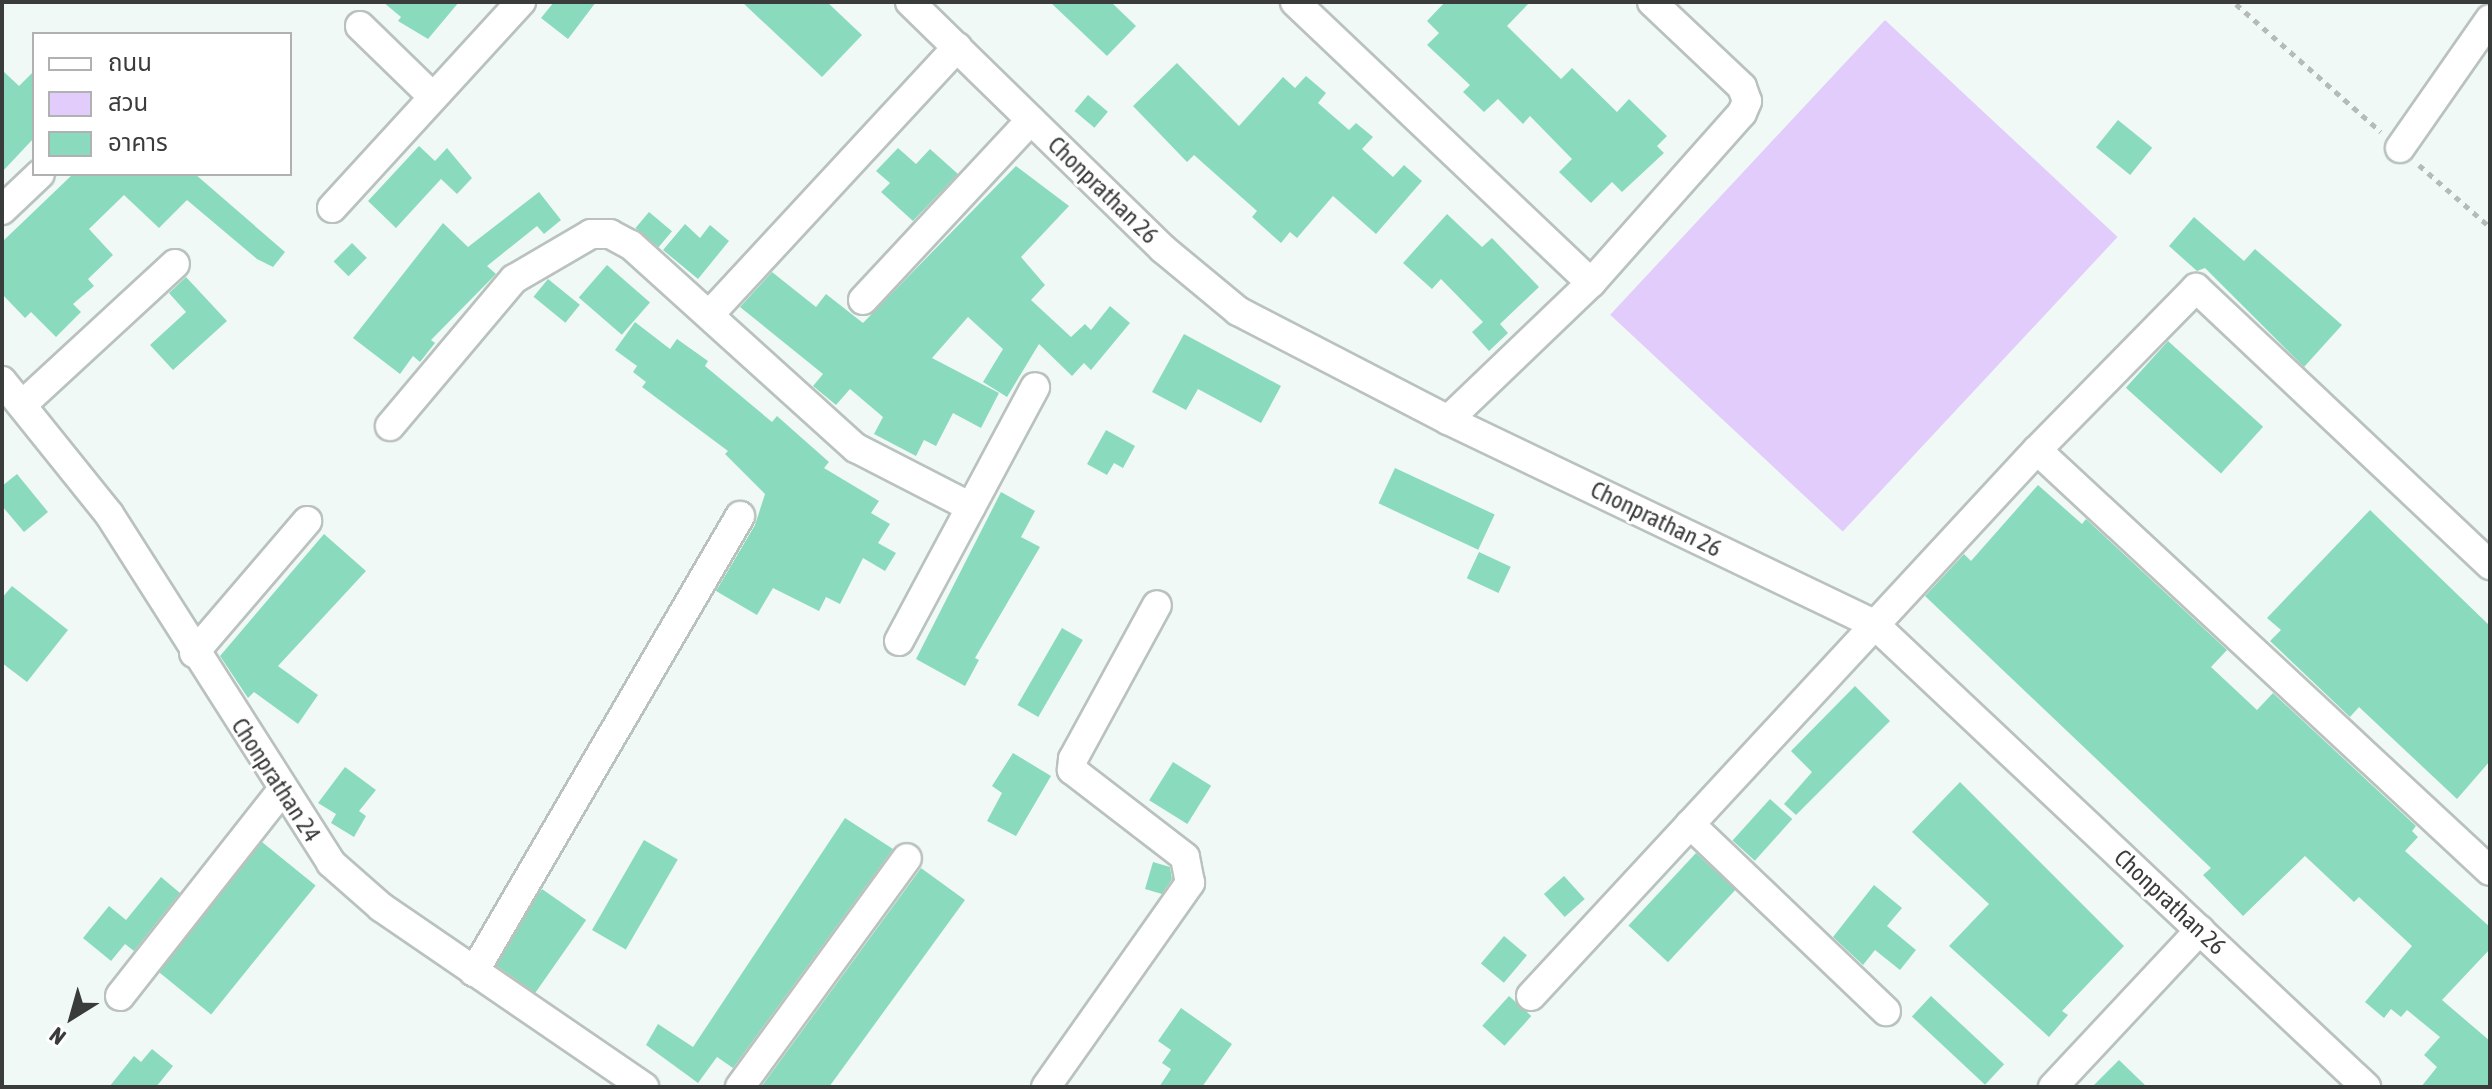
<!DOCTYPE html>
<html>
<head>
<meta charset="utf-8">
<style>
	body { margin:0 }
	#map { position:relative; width:2492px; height:1089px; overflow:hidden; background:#f1f9f6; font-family:"Asap Condensed","Noto Sans Thai",sans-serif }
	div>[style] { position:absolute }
	.green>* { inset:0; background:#e1ccfb; transform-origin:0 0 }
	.building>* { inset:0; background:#8adbbe; transform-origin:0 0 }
	.path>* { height:5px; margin-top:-2.5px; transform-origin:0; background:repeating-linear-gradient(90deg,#b4bbb8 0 6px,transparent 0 12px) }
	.roads { filter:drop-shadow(2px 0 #bac2be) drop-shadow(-2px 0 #bac2be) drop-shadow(0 2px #bac2be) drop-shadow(0 -2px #bac2be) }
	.minor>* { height:28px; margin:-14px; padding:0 14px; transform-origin:14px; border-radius:14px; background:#fff }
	span { translate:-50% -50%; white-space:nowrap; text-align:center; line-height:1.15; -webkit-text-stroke:6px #fff; paint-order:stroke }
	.street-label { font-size:24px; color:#393c3b }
	.frame { position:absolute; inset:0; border:4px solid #393c3b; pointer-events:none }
	.legend { position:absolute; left:32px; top:32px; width:260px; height:144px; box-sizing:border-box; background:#fff; border:2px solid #b0b1b1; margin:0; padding:10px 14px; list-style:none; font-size:24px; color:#393c3b }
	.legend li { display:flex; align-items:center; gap:16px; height:40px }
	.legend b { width:40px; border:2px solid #b0b1b1 }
	.north { position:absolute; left:32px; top:977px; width:80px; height:80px; -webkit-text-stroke:6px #fff; paint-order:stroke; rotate:217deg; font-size:22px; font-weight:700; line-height:32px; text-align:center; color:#393c3b }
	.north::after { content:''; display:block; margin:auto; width:28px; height:36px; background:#393c3b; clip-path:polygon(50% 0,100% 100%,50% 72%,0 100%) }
</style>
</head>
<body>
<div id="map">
	<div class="green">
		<i style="left:1885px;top:20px;width:318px;height:403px;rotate:43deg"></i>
	</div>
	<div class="building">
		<i style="clip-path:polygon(383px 2px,459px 2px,428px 39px,398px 21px,401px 17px)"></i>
		<i style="clip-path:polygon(554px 2px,596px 2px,568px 39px,541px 18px)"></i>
		<i style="clip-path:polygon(742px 2px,827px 2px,862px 35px,822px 77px)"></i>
		<i style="clip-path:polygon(1050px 2px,1111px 2px,1136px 26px,1107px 56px)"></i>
		<i style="clip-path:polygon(1445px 2px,1530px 2px,1507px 26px,1561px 79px,1572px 68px,1617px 112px,1629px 99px,1667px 136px,1657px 146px,1664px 153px,1622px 192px,1612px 182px,1591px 203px,1559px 172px,1572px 159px,1530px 116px,1523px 124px,1498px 99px,1484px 112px,1463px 92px,1470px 85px,1427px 45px,1439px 33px,1427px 21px)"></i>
		<i style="clip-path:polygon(1177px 63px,1239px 126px,1283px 77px,1295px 88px,1306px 76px,1326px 93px,1318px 103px,1349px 130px,1356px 123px,1373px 137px,1362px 149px,1393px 177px,1404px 165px,1422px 181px,1376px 234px,1333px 196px,1297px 238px,1290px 232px,1281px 243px,1252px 217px,1257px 211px,1194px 155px,1187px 162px,1133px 106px)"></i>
		<i style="clip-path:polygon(2px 70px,19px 86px,34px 71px,34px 138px,2px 172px)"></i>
		<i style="left:1088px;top:95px;width:26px;height:21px;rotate:40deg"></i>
		<i style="left:2118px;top:120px;width:44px;height:35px;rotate:39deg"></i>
		<i style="clip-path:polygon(419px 146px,435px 161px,447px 148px,472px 178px,457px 194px,441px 179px,396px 228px,368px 201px)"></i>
		<i style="clip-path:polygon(898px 148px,916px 164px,930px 149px,958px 174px,913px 221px,881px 192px,890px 183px,876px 171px)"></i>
		<i style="clip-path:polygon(1016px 166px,1069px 206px,1021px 257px,1045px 285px,1031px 300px,1071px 337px,1085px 324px,1091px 330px,1110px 306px,1130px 323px,1091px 370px,1084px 363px,1072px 376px,1039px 344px,1007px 397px,983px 382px,1003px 349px,968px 317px,932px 358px,999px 393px,981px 428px,953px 413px,936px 446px,924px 440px,916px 456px,874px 434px,883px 417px,850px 389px,836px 405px,813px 386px,823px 374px,740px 307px,772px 272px,816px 307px,826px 294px,863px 323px)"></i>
		<i style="clip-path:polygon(73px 174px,195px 174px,285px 252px,273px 267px,257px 259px,187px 200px,159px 228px,124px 195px,89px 229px,113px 255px,88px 279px,94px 286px,73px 304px,81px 312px,56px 337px,31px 312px,25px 318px,2px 294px,2px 242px)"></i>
		<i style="clip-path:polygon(539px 192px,561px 220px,544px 234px,537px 226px,487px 266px,496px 274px,431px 340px,435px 343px,420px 362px,413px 356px,400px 374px,353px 338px,443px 223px,468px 247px)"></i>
		<i style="left:649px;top:212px;width:30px;height:21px;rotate:40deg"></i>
		<i style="clip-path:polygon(1447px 214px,1482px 247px,1492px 238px,1539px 287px,1500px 324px,1508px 333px,1489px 351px,1472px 332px,1483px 322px,1441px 279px,1432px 289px,1403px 263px)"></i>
		<i style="clip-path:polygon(2194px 217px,2244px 261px,2255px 249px,2342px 325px,2304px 367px,2205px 268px,2197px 271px,2169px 246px)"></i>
		<i style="clip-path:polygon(685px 224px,700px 238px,710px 225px,729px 241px,698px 279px,663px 250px)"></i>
		<i style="left:352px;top:243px;width:21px;height:26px;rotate:45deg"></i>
		<i style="left:607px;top:265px;width:57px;height:43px;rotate:41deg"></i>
		<i style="clip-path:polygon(186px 277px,227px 321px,173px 370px,150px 345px,186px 312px,169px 293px)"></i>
		<i style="left:548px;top:279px;width:41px;height:23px;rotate:39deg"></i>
		<i style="clip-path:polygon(635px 322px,670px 349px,677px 339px,708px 361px,705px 366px,772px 422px,777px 416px,829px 462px,824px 468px,879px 501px,871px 513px,890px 524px,878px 543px,896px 553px,885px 571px,863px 558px,840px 604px,826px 597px,819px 611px,773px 588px,757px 615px,716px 591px,755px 525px,765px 494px,725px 454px,728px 451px,642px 387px,646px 382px,633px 372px,637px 366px,615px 350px)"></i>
		<i style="clip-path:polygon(1184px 334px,1281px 386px,1261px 423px,1198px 389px,1186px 410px,1152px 392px)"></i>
		<i style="left:2168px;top:341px;width:128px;height:63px;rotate:42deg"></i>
		<i style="clip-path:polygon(1106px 430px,1135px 446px,1123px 468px,1114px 463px,1107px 475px,1087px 464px)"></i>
		<i style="left:1395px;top:468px;width:110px;height:39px;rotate:25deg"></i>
		<i style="clip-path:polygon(17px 474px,48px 512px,24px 532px,2px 506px,2px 486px)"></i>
		<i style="clip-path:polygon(2038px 485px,2082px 524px,2086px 519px,2227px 650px,2211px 667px,2257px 710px,2273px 693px,2416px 826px,2412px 831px,2418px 837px,2405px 851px,2490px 927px,2490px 949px,2442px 1000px,2490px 1041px,2490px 1087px,2421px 1087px,2437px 1067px,2424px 1055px,2440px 1037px,2407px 1010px,2401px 1017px,2391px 1009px,2384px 1018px,2365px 1002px,2412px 946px,2359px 897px,2354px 902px,2305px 856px,2243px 916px,2203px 875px,2211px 868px,1925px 596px,1964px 554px,1971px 561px)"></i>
		<i style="clip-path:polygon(1001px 492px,1035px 511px,1021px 537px,1040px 547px,975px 658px,979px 660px,965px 686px,916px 659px)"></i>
		<i style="clip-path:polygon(2370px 510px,2490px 626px,2490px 761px,2457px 799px,2359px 707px,2350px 717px,2270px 641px,2281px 630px,2267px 618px)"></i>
		<i style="clip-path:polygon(324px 534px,366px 571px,278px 666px,318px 695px,298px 724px,254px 692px,248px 698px,220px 656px)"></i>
		<i style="left:1479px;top:552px;width:35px;height:29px;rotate:25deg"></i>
		<i style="clip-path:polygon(12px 586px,68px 630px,27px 682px,2px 663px,2px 598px)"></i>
		<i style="left:1062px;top:628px;width:24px;height:89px;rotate:30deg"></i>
		<i style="clip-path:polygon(1855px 686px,1890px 721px,1796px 815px,1784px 804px,1812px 772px,1791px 751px)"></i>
		<i style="clip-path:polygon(1013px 753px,1051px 776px,1016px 836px,987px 821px,1002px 793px,992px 786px)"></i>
		<i style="left:1173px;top:762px;width:45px;height:45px;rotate:32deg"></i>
		<i style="clip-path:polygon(345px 767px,376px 790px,359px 811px,366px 816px,354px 837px,331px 823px,336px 814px,318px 803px)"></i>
		<i style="clip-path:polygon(1960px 782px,2124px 946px,2062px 1011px,2068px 1015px,2049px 1037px,1949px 946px,1989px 904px,1912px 832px)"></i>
		<i style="left:1770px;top:799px;width:30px;height:56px;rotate:42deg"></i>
		<i style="clip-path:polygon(845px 818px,893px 849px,733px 1068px,717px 1057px,698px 1083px,646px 1045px,658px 1024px,693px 1047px)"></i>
		<i style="left:644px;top:840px;width:39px;height:104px;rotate:30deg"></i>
		<i style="left:262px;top:842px;width:69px;height:166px;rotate:39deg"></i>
		<i style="left:1696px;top:853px;width:54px;height:99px;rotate:43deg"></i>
		<i style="clip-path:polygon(1153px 862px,1170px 867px,1172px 879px,1162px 894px,1145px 889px)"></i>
		<i style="clip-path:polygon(921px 868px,965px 900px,829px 1087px,761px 1087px)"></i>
		<i style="left:1564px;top:876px;width:31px;height:27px;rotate:48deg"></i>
		<i style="clip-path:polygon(161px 877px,180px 893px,134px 951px,125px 944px,111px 961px,83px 938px,109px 906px,126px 920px)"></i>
		<i style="clip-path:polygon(1874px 885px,1902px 908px,1887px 926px,1916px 950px,1900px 970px,1875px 950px,1863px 965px,1833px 937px)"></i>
		<i style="left:542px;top:889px;width:54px;height:89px;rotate:35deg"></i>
		<i style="left:1504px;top:936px;width:30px;height:36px;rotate:40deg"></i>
		<i style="left:1509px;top:996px;width:30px;height:40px;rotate:42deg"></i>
		<i style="left:1931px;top:996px;width:100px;height:28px;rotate:43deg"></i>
		<i style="clip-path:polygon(1181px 1008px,1232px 1044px,1202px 1087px,1159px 1087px,1171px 1069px,1162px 1063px,1171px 1050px,1158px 1041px)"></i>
		<i style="clip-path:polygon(152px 1049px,173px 1066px,156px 1087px,109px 1087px,134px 1056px,141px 1062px)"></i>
		<i style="clip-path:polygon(2119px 1060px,2147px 1087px,2092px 1087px)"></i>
	</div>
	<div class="path">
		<i style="left:2236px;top:4px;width:193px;rotate:41.4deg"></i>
		<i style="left:2419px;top:165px;width:94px;rotate:41.1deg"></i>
	</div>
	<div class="roads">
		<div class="minor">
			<i style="left:910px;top:2px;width:354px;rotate:44.3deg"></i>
			<i style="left:1163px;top:249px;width:97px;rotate:39.6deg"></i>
			<i style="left:1238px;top:311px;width:237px;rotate:27.4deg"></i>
			<i style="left:1448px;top:420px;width:472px;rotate:25.6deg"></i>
			<i style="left:1874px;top:624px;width:676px;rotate:43.26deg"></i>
			<i style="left:1295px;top:2px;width:408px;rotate:43.5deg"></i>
			<i style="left:360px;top:26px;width:99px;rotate:44.2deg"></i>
			<i style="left:2400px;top:148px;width:157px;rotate:-55.1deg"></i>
			<i style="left:332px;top:208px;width:280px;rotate:-47.5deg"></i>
			<i style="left:2px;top:210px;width:52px;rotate:-43.5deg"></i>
			<i style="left:863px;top:300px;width:246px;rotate:-47deg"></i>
			<i style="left:710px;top:314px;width:364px;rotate:-47.2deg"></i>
			<i style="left:2px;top:381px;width:171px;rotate:51.2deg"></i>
			<i style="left:109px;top:514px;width:414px;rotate:57.5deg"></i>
			<i style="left:331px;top:863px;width:67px;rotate:41.3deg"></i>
			<i style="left:381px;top:907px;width:319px;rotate:34.4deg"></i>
			<i style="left:22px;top:405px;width:208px;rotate:-42.7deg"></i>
			<i style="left:1448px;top:420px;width:198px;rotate:-43.8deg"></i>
			<i style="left:1591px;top:283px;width:227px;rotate:-48.4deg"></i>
			<i style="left:1742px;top:113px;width:13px;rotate:-67deg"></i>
			<i style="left:1747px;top:101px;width:15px;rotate:-110deg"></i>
			<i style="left:1742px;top:87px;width:124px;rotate:-136.6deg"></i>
			<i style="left:390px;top:426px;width:192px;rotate:-49.9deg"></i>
			<i style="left:514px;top:279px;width:89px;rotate:-30.3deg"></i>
			<i style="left:591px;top:234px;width:19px"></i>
			<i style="left:610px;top:234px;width:24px;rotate:28deg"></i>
			<i style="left:631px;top:245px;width:303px;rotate:42.1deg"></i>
			<i style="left:856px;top:448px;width:129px;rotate:27.2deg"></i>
			<i style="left:2037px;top:450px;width:618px;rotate:42.9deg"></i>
			<i style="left:899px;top:641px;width:288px;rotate:-61.8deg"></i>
			<i style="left:194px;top:653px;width:174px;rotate:-49.4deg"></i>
			<i style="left:1690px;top:824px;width:271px;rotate:43.7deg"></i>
			<i style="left:474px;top:972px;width:528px;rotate:-59.74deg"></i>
			<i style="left:120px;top:996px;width:262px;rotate:-51.8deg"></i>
			<i style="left:1531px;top:996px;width:744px;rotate:-47.18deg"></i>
			<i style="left:2037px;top:450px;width:227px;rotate:-45.5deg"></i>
			<i style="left:2196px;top:288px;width:404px;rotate:43.3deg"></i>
			<i style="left:740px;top:1087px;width:283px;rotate:-53.9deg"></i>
			<i style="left:1046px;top:1087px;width:250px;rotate:-54.8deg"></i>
			<i style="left:1190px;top:883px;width:26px;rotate:-101deg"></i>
			<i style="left:1185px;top:857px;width:143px;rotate:-142.4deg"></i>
			<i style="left:1072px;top:770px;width:11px;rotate:-85deg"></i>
			<i style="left:1073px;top:759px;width:175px;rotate:-61.4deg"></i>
			<i style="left:2053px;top:1087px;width:215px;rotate:-46.9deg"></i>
		</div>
	</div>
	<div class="street-label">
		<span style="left:1103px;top:190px;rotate:44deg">Chonprathan 26</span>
		<span style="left:1656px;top:519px;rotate:26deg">Chonprathan 26</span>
		<span style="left:276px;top:780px;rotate:57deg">Chonprathan 24</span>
		<span style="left:2170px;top:902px;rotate:43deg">Chonprathan 26</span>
	</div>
	<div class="frame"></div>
	<ul class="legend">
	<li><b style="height:10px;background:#fff"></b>ถนน</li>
	<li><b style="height:22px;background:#e1ccfb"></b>สวน</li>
	<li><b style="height:22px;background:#8adbbe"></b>อาคาร</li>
	</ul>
	<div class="north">N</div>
</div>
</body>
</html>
